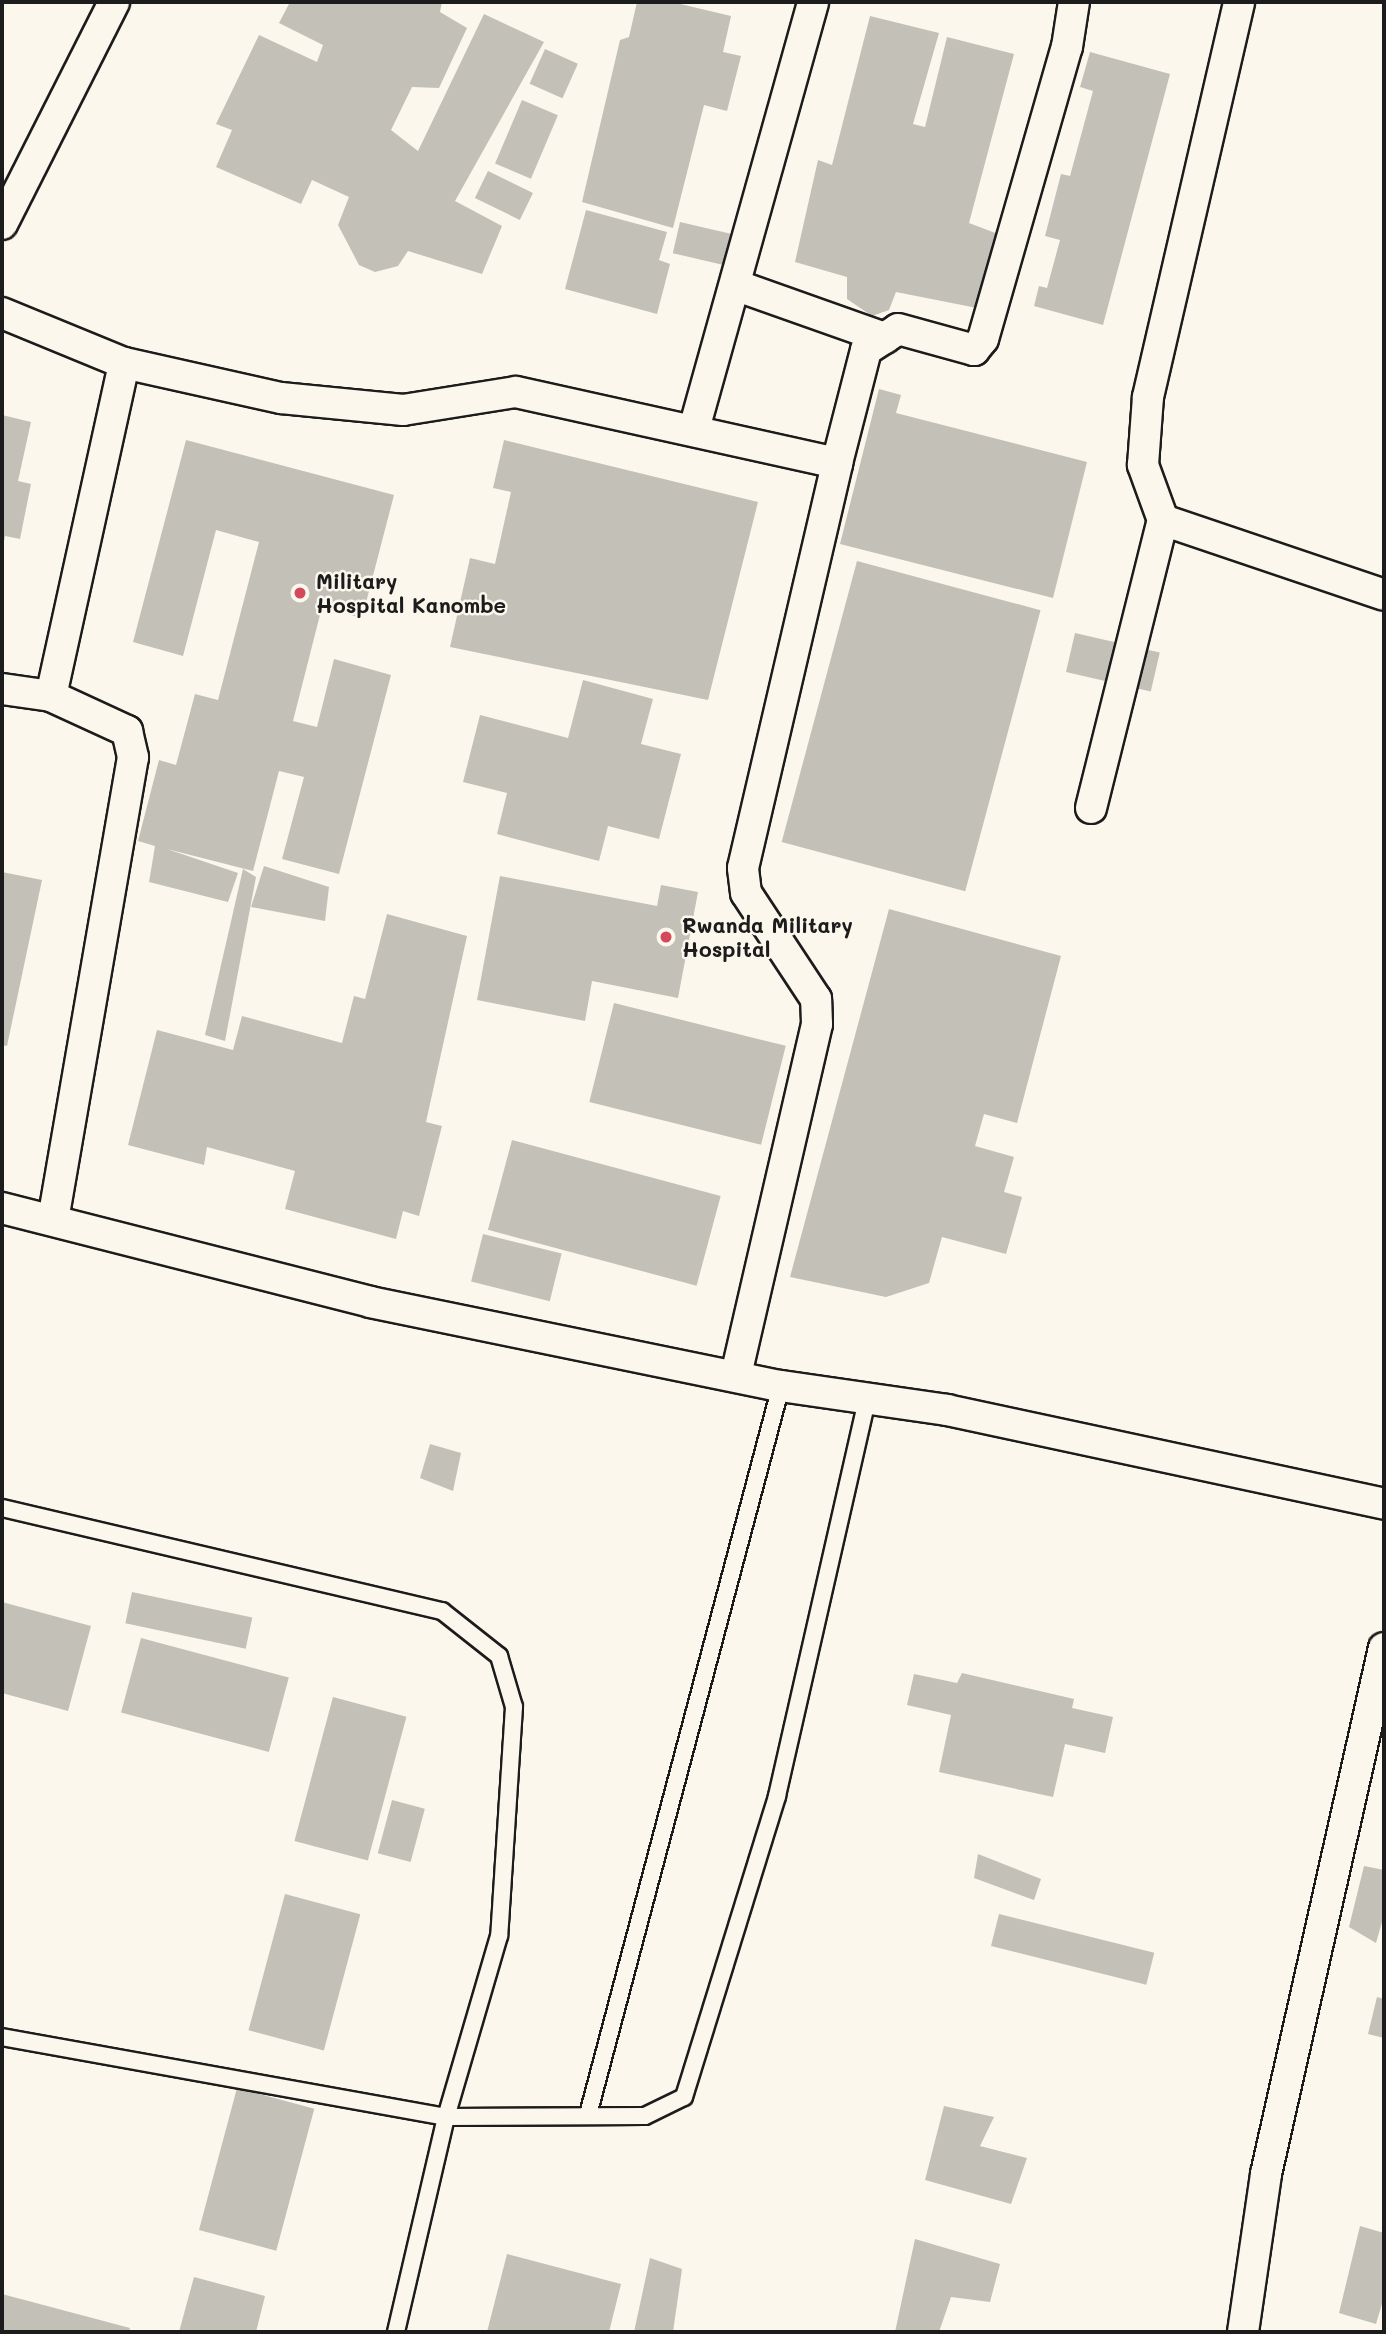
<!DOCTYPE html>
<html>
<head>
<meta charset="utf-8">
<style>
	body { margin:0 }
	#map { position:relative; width:1386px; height:2334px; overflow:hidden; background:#fbf7ec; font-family:Mali,sans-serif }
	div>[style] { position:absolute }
	.building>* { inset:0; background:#c3c0b8; transform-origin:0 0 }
	.roads { filter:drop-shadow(2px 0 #1c1c1c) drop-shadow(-2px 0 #1c1c1c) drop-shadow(0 2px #1c1c1c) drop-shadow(0 -2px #1c1c1c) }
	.lane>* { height:16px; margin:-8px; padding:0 8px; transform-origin:8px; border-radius:8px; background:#fbf7ec }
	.street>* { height:30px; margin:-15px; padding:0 15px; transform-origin:15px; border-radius:15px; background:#fbf7ec }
	.dots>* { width:19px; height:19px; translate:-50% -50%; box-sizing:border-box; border:4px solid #fbf7ec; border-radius:50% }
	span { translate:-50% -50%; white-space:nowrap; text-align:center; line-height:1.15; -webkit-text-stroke:5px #fbf7ec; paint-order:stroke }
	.poi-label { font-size:21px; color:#1c1c1c; font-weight:700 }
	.left { translate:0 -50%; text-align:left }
	.frame { position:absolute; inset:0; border:4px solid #1c1c1c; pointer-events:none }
</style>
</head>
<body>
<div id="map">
	<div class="building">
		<i style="clip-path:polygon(290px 2px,442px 2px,440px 12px,467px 28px,439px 88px,412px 87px,391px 130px,418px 151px,484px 14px,544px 42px,455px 201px,502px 226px,482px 274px,408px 251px,398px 266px,375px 272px,359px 265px,338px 225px,349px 197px,312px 180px,301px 204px,216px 167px,232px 130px,216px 124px,259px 35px,317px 62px,323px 45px,279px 23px)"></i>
		<i style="clip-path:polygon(637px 2px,672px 2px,731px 16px,723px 52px,741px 56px,727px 111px,704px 105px,673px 228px,582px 202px,620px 40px,629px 37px)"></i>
		<i style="clip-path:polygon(870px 16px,939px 33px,913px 124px,925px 127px,947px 37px,1014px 54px,969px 223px,998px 234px,977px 308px,896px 292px,889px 310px,872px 316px,847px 299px,847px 277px,795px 262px,818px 160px,832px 165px)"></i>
		<i style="left:545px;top:49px;width:36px;height:38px;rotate:24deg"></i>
		<i style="clip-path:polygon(1090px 52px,1170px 74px,1103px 325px,1034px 306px,1039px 286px,1047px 288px,1060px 240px,1045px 236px,1061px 174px,1070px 176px,1093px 91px,1080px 87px)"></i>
		<i style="left:522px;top:100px;width:39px;height:69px;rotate:23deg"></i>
		<i style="left:488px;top:171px;width:50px;height:30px;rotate:26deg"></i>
		<i style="clip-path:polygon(586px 210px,667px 232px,659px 260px,670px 264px,657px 314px,565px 289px)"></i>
		<i style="left:680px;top:222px;width:52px;height:32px;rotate:13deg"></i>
		<i style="clip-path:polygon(879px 389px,901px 395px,896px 413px,1087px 462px,1053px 598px,840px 544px)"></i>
		<i style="clip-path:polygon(2px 415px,31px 422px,18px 481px,31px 484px,20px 539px,5px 536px,3px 546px)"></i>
		<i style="clip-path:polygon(186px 440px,394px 495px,362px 618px,322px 607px,293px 721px,317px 727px,334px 659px,391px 675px,339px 874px,282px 859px,304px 777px,279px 771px,253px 871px,167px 849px,238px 873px,228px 902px,149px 882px,155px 846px,138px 841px,159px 760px,176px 765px,195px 694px,218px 700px,259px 542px,216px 530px,183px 656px,133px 642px)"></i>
		<i style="clip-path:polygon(504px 440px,758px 502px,708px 700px,450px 647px,470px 558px,495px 564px,511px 492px,493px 488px)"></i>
		<i style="left:857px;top:561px;width:190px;height:291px;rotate:15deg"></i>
		<i style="left:1075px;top:633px;width:87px;height:40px;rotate:13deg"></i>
		<i style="clip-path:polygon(583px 680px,653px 699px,641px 744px,681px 754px,659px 839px,608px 826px,599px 861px,497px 834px,507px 793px,463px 782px,480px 715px,568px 738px)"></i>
		<i style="clip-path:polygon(264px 866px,329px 887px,325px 921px,251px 907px)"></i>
		<i style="clip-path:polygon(243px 869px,256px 877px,225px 1041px,205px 1035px)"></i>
		<i style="clip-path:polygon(2px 872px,42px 880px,7px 1046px,2px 1045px)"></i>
		<i style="clip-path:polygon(500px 876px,657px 906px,661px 885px,698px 892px,678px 998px,592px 981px,585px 1021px,477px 1000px)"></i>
		<i style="clip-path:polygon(889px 909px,1061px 956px,1017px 1123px,984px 1114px,975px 1146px,1014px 1157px,1004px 1192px,1022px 1197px,1006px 1254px,942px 1237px,929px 1283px,886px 1297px,790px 1277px)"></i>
		<i style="clip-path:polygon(387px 914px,467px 936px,426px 1122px,442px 1126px,419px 1216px,403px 1211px,396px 1239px,285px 1209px,295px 1171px,207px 1147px,204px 1165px,128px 1145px,157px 1030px,233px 1050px,242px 1016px,342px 1043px,354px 996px,365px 999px)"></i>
		<i style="left:614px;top:1003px;width:177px;height:102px;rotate:14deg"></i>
		<i style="left:512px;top:1140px;width:216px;height:93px;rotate:15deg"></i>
		<i style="left:483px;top:1234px;width:81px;height:49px;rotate:14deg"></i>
		<i style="clip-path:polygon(430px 1444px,461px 1453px,453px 1491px,420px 1478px)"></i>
		<i style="left:132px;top:1592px;width:123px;height:32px;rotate:12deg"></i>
		<i style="clip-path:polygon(2px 1602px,91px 1626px,68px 1711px,2px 1693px)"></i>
		<i style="left:141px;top:1638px;width:153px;height:77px;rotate:15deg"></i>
		<i style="clip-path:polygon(962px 1673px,1074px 1699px,1072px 1708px,1113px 1717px,1105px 1753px,1065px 1744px,1053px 1797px,939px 1772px,951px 1715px,907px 1705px,914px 1674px,957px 1683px)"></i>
		<i style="left:333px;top:1697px;width:76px;height:149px;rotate:15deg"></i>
		<i style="left:392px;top:1800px;width:34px;height:55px;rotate:15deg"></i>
		<i style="clip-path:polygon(978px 1854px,1041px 1879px,1034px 1900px,974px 1878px)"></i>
		<i style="clip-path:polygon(1364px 1866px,1384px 1870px,1384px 1915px,1376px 1943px,1349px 1927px)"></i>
		<i style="left:285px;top:1894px;width:78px;height:141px;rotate:15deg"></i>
		<i style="left:999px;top:1914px;width:160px;height:33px;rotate:14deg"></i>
		<i style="clip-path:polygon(1377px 1997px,1384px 1999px,1384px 2038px,1368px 2034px)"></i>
		<i style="left:237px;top:2088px;width:80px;height:147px;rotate:15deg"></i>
		<i style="clip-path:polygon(944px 2106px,994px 2117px,980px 2146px,1027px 2158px,1011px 2204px,925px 2180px)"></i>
		<i style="clip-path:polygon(1360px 2226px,1384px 2233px,1384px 2297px,1376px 2324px,1339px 2313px)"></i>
		<i style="clip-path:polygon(915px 2239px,1000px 2264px,990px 2302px,951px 2297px,939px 2332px,895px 2332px)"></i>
		<i style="clip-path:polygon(507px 2254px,621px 2284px,609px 2332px,487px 2332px)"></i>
		<i style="clip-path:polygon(650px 2258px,682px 2269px,673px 2332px,634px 2332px)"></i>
		<i style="clip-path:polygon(194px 2277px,265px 2296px,256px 2332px,179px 2332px)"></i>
		<i style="clip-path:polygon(2px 2294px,130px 2328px,129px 2332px,2px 2332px)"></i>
	</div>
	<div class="roads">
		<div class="lane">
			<i style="left:2px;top:1508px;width:452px;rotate:13.2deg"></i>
			<i style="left:442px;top:1611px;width:73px;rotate:38.3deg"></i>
			<i style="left:499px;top:1656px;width:53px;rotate:73.6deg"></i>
			<i style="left:514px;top:1707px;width:229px;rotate:93.7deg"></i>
			<i style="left:499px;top:1936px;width:189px;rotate:106.3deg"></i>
			<i style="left:446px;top:2117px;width:221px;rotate:103.1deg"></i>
			<i style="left:2px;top:2037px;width:451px;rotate:10.2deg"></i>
			<i style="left:446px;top:2117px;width:199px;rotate:-0.3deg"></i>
			<i style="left:645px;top:2116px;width:43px;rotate:-26deg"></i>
			<i style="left:684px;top:2097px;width:315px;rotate:-72.8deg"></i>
			<i style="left:777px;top:1796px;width:411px;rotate:-77.2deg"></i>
			<i style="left:589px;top:2111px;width:750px;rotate:-75.17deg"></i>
		</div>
		<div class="street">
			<i style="left:2px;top:224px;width:249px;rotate:-63.2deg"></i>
			<i style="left:735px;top:285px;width:159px;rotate:19.5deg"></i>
			<i style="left:2px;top:313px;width:132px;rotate:22.3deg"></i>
			<i style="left:124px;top:363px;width:161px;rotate:12.6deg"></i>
			<i style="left:281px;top:398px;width:123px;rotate:5.6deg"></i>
			<i style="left:403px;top:410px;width:114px;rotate:-9.1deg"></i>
			<i style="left:516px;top:392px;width:329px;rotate:12.5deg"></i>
			<i style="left:694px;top:429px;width:443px;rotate:-74.4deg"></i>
			<i style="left:1163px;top:520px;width:233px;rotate:18.7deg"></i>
			<i style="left:2px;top:689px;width:49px;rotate:8.1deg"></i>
			<i style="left:51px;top:696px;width:341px;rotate:-77.6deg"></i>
			<i style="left:51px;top:696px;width:84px;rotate:24.7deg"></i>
			<i style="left:127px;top:731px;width:27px;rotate:77deg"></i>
			<i style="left:133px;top:757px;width:470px;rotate:99.8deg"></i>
			<i style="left:1091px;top:808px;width:297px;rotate:-76deg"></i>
			<i style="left:1163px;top:520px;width:59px;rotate:-110deg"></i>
			<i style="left:1143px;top:465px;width:68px;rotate:-85.8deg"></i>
			<i style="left:1148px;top:397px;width:405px;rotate:-77deg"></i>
			<i style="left:2px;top:1208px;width:380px;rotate:14.3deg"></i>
			<i style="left:370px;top:1302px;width:419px;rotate:11.6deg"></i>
			<i style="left:781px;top:1386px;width:168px;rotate:8.2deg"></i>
			<i style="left:947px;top:1410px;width:447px;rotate:12.1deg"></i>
			<i style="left:736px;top:1375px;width:360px;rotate:-77deg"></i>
			<i style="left:817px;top:1024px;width:25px;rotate:-92deg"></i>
			<i style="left:816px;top:999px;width:127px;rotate:-123.4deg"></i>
			<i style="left:746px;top:893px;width:25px;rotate:-97deg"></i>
			<i style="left:743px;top:868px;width:416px;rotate:-76.9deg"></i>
			<i style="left:837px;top:463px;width:117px;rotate:-75.6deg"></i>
			<i style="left:866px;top:350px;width:38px;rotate:-33deg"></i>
			<i style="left:898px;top:329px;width:79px;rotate:15.4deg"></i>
			<i style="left:974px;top:350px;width:14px;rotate:-51deg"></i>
			<i style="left:983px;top:339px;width:304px;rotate:-74deg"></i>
			<i style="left:1067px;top:47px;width:46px;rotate:-81.2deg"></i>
			<i style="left:1243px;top:2332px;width:160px;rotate:-81.7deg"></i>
			<i style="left:1266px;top:2174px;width:539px;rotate:-77.36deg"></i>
		</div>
	</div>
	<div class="dots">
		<i style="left:300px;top:593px;background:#d1495b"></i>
		<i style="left:666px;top:937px;background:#d1495b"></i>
	</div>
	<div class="poi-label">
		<span class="left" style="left:316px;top:593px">Military<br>Hospital Kanombe</span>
		<span class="left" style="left:682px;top:937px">Rwanda Military<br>Hospital</span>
	</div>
	<div class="frame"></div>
</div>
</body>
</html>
